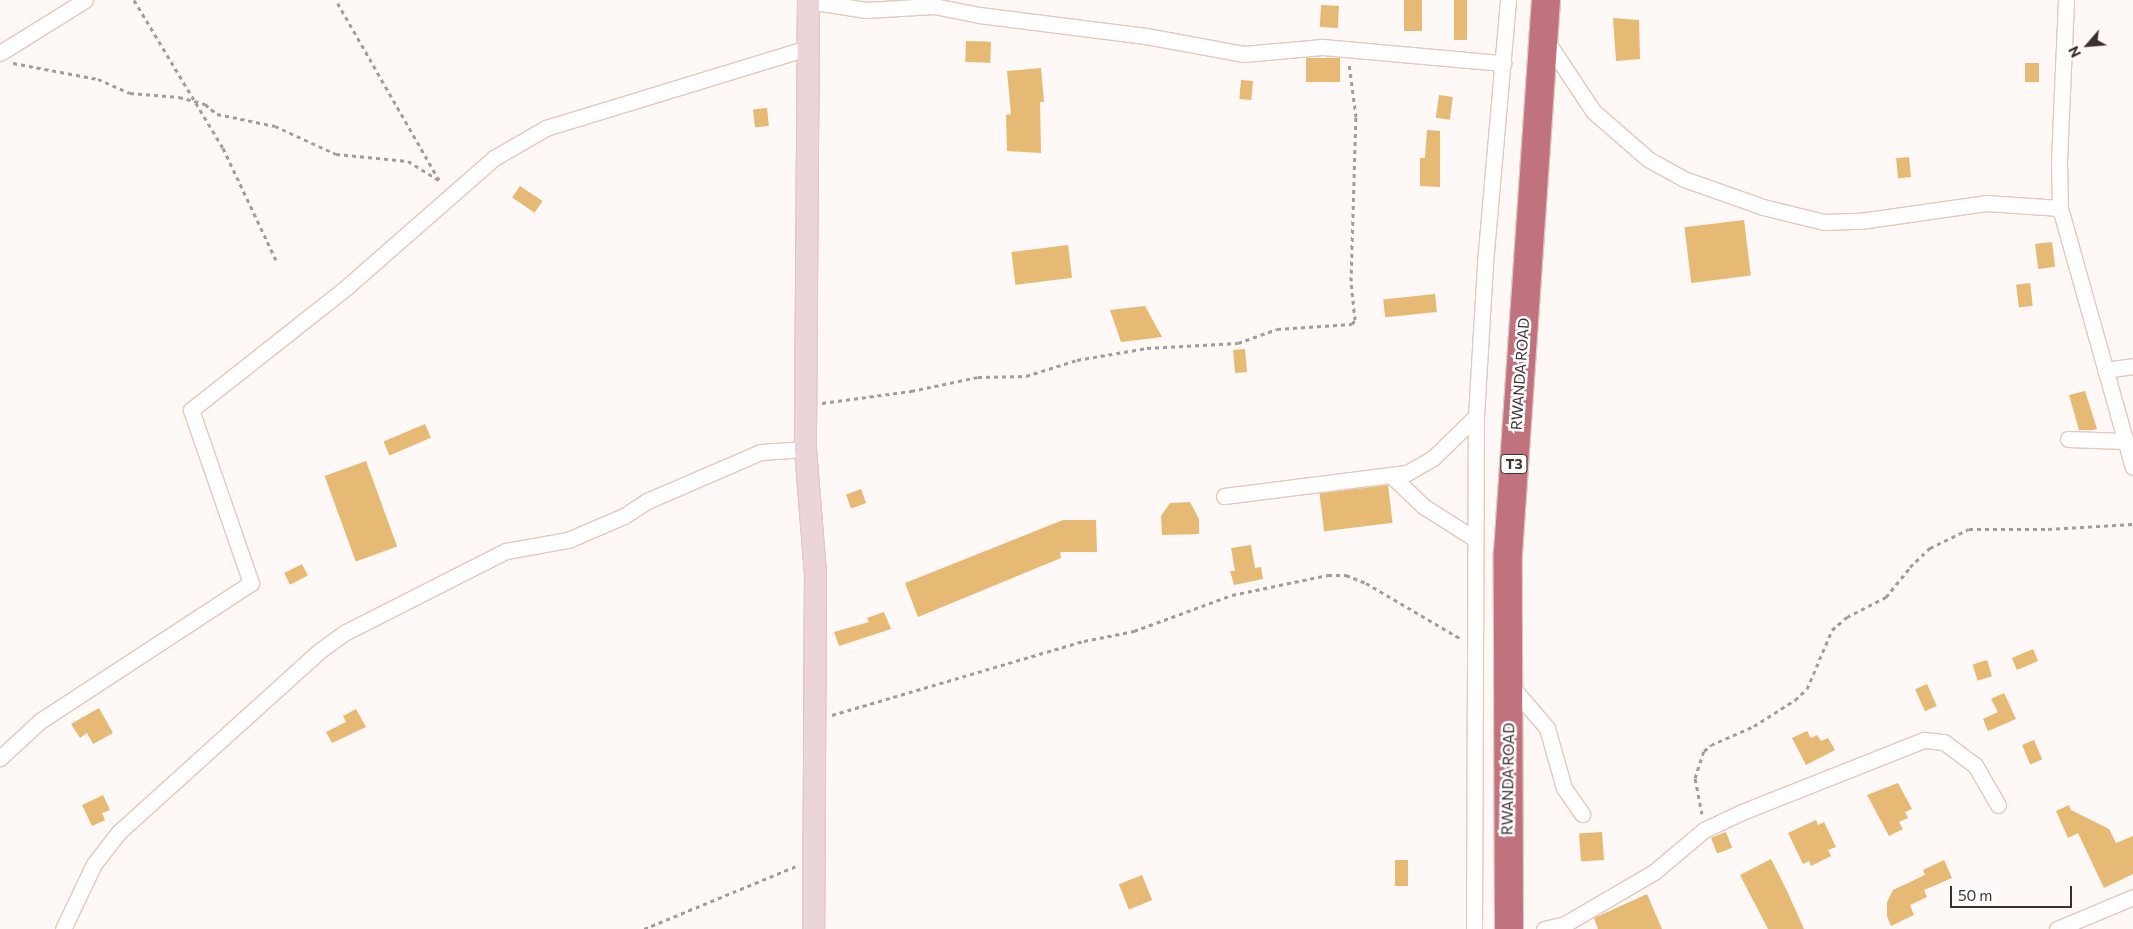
<!DOCTYPE html>
<html>
<head>
<meta charset="utf-8">
<style>
	body { margin:0 }
	#map { position:relative; width:2133px; height:929px; overflow:hidden; background:#fef8f6; font-family:Commissioner,sans-serif }
	div>[style] { position:absolute }
	.building>* { inset:0; background:#e6b974; transform-origin:0 0 }
	.path>* { height:3px; margin-top:-1.5px; transform-origin:0; background:repeating-linear-gradient(90deg,#a59c99 0 4px,transparent 0 8px) }
	.roads { filter:drop-shadow(1px 0 #e3c8bd) drop-shadow(-1px 0 #e3c8bd) drop-shadow(0 1px #e3c8bd) drop-shadow(0 -1px #e3c8bd) }
	.street>* { height:15px; margin:-7.5px; padding:0 7.5px; transform-origin:7.5px; border-radius:7.5px; background:#fff }
	.secondary>* { height:21px; margin:-10.5px; padding:0 10.5px; transform-origin:10.5px; border-radius:10.5px; background:#ecd5d9 }
	.highway>* { height:28px; margin:-14px; padding:0 14px; transform-origin:14px; border-radius:14px; background:#c1727f }
	span { translate:-50% -50%; white-space:nowrap; text-align:center; line-height:1.15; -webkit-text-stroke:5px #fff; paint-order:stroke }
	.shield-label span { padding:1px 4px; background:#fff; border:1px solid; border-radius:4px; -webkit-text-stroke-width:0 }
	.shield-label { font-size:14px; color:#3b302c; font-weight:700 }
	.street-label { font-size:15px; color:#3b302c }
	.north { position:absolute; left:2063px; top:20px; width:50px; height:50px; -webkit-text-stroke:4px #fff; paint-order:stroke; rotate:243deg; font-size:14px; font-weight:700; line-height:20px; text-align:center; color:#3b302c }
	.north::after { content:''; display:block; margin:auto; width:18px; height:22px; background:#3b302c; clip-path:polygon(50% 0,100% 100%,50% 72%,0 100%) }
	.scale { position:absolute; left:1950px; top:886px; width:122px; height:22px; box-sizing:border-box; border:2px solid #3b302c; border-top:0; padding-left:6px; font-size:15px; line-height:18px; white-space:nowrap; color:#3b302c; -webkit-text-stroke:4px #fff; paint-order:stroke }
</style>
</head>
<body>
<div id="map">
	<div class="building">
		<i style="left:1404px;top:0;width:18px;height:31px"></i>
		<i style="left:1454px;top:0;width:13px;height:40px"></i>
		<i style="left:1321px;top:5px;width:18px;height:22px;rotate:3deg"></i>
		<i style="clip-path:polygon(1613px 18px,1639px 20px,1640px 59px,1616px 61px)"></i>
		<i style="left:966px;top:41px;width:25px;height:21px;rotate:2deg"></i>
		<i style="left:1306px;top:58px;width:34px;height:24px"></i>
		<i style="left:2025px;top:63px;width:14px;height:19px"></i>
		<i style="clip-path:polygon(1041px 68px,1044px 102px,1040px 102px,1041px 153px,1007px 151px,1006px 115px,1011px 114px,1007px 71px)"></i>
		<i style="left:1241px;top:80px;width:12px;height:19px;rotate:5deg"></i>
		<i style="left:1439px;top:95px;width:14px;height:23px;rotate:8deg"></i>
		<i style="left:767px;top:108px;width:18px;height:14px;rotate:84deg"></i>
		<i style="clip-path:polygon(1427px 130px,1440px 131px,1440px 187px,1420px 186px,1420px 158px,1425px 158px)"></i>
		<i style="left:1909px;top:157px;width:20px;height:13px;rotate:84deg"></i>
		<i style="left:520px;top:186px;width:27px;height:14px;rotate:34deg"></i>
		<i style="left:1744px;top:220px;width:56px;height:60px;rotate:83deg"></i>
		<i style="left:2052px;top:242px;width:25px;height:17px;rotate:83deg"></i>
		<i style="left:1068px;top:245px;width:33px;height:57px;rotate:83deg"></i>
		<i style="left:2030px;top:283px;width:23px;height:14px;rotate:83deg"></i>
		<i style="left:1435px;top:294px;width:18px;height:52px;rotate:84deg"></i>
		<i style="clip-path:polygon(1145px 306px,1162px 337px,1121px 342px,1110px 310px)"></i>
		<i style="left:1245px;top:349px;width:23px;height:12px;rotate:85deg"></i>
		<i style="clip-path:polygon(2085px 391px,2097px 429px,2092px 430px,2079px 430px,2069px 395px)"></i>
		<i style="left:425px;top:424px;width:15px;height:45px;rotate:67deg"></i>
		<i style="left:366px;top:461px;width:91px;height:44px;rotate:70deg"></i>
		<i style="left:1388px;top:485px;width:38px;height:69px;rotate:83deg"></i>
		<i style="left:861px;top:489px;width:15px;height:16px;rotate:70deg"></i>
		<i style="clip-path:polygon(1190px 502px,1199px 519px,1199px 534px,1162px 535px,1161px 516px,1170px 503px)"></i>
		<i style="clip-path:polygon(1063px 520px,1096px 520px,1097px 552px,1060px 552px,1061px 558px,918px 617px,905px 583px)"></i>
		<i style="clip-path:polygon(1251px 545px,1255px 568px,1261px 567px,1263px 579px,1234px 585px,1230px 571px,1235px 571px,1231px 548px)"></i>
		<i style="left:302px;top:564px;width:13px;height:20px;rotate:63deg"></i>
		<i style="clip-path:polygon(884px 612px,891px 629px,839px 646px,834px 632px,869px 622px,867px 618px)"></i>
		<i style="left:2033px;top:649px;width:13px;height:23px;rotate:67deg"></i>
		<i style="left:1987px;top:660px;width:17px;height:15px;rotate:73deg"></i>
		<i style="left:1927px;top:684px;width:24px;height:13px;rotate:66deg"></i>
		<i style="clip-path:polygon(2004px 693px,2016px 719px,1988px 731px,1983px 719px,1998px 712px,1991px 699px)"></i>
		<i style="clip-path:polygon(99px 708px,113px 733px,93px 744px,87px 733px,80px 738px,71px 724px)"></i>
		<i style="clip-path:polygon(356px 709px,366px 727px,332px 743px,326px 732px,346px 722px,343px 716px)"></i>
		<i style="clip-path:polygon(1807px 731px,1811px 738px,1817px 735px,1821px 741px,1828px 738px,1835px 750px,1806px 765px,1792px 738px)"></i>
		<i style="left:2034px;top:740px;width:21px;height:13px;rotate:67deg"></i>
		<i style="clip-path:polygon(1898px 783px,1912px 809px,1905px 812px,1908px 818px,1899px 822px,1903px 829px,1889px 836px,1867px 795px)"></i>
		<i style="clip-path:polygon(103px 795px,110px 810px,102px 813px,105px 820px,92px 826px,82px 805px)"></i>
		<i style="clip-path:polygon(2069px 805px,2071px 810px,2109px 829px,2116px 843px,2133px 836px,2133px 874px,2104px 888px,2078px 833px,2068px 838px,2056px 811px)"></i>
		<i style="clip-path:polygon(1816px 820px,1818px 825px,1824px 822px,1836px 847px,1828px 850px,1831px 856px,1811px 866px,1809px 861px,1803px 864px,1788px 833px)"></i>
		<i style="left:1602px;top:832px;width:28px;height:23px;rotate:86deg"></i>
		<i style="left:1726px;top:832px;width:17px;height:16px;rotate:69deg"></i>
		<i style="clip-path:polygon(1771px 859px,1786px 889px,1804px 929px,1768px 929px,1740px 875px)"></i>
		<i style="left:1395px;top:860px;width:13px;height:26px"></i>
		<i style="clip-path:polygon(1944px 860px,1952px 878px,1924px 890px,1927px 897px,1910px 905px,1914px 915px,1891px 926px,1887px 916px,1887px 902px,1893px 890px,1925px 875px,1923px 870px)"></i>
		<i style="left:1142px;top:875px;width:27px;height:25px;rotate:68deg"></i>
		<i style="clip-path:polygon(1647px 894px,1662px 929px,1598px 929px,1594px 918px)"></i>
	</div>
	<div class="path">
		<i style="left:134px;top:0;width:173px;rotate:59deg"></i>
		<i style="left:223px;top:148px;width:124px;rotate:64.7deg"></i>
		<i style="left:13px;top:63px;width:86px;rotate:10.7deg"></i>
		<i style="left:98px;top:79px;width:35px;rotate:24deg"></i>
		<i style="left:130px;top:93px;width:49px;rotate:4.7deg"></i>
		<i style="left:179px;top:97px;width:27px;rotate:15deg"></i>
		<i style="left:205px;top:104px;width:16px;rotate:40deg"></i>
		<i style="left:217px;top:114px;width:59px;rotate:11.7deg"></i>
		<i style="left:275px;top:126px;width:67px;rotate:24.7deg"></i>
		<i style="left:336px;top:154px;width:72px;rotate:5.6deg"></i>
		<i style="left:408px;top:161px;width:36px;rotate:32deg"></i>
		<i style="left:439px;top:180px;width:207px;rotate:-119.8deg"></i>
		<i style="left:822px;top:403px;width:90px;rotate:-7.7deg"></i>
		<i style="left:911px;top:391px;width:68px;rotate:-11.8deg"></i>
		<i style="left:978px;top:377px;width:48px;rotate:-1.2deg"></i>
		<i style="left:1026px;top:376px;width:53px;rotate:-17.4deg"></i>
		<i style="left:1077px;top:360px;width:71px;rotate:-9.7deg"></i>
		<i style="left:1147px;top:348px;width:91px;rotate:-3.1deg"></i>
		<i style="left:1238px;top:343px;width:41px;rotate:-19.7deg"></i>
		<i style="left:1277px;top:329px;width:75px;rotate:-3.8deg"></i>
		<i style="left:1352px;top:324px;width:5px;rotate:-53deg"></i>
		<i style="left:1355px;top:320px;width:39px;rotate:-96deg"></i>
		<i style="left:1351px;top:281px;width:164px;rotate:-88.3deg"></i>
		<i style="left:1356px;top:117px;width:54px;rotate:-97.4deg"></i>
		<i style="left:832px;top:715px;width:263px;rotate:-16.4deg"></i>
		<i style="left:1084px;top:641px;width:51px;rotate:-11.3deg"></i>
		<i style="left:1134px;top:631px;width:104px;rotate:-20.2deg"></i>
		<i style="left:1232px;top:595px;width:98px;rotate:-11.8deg"></i>
		<i style="left:1328px;top:575px;width:18px"></i>
		<i style="left:1346px;top:575px;width:22px;rotate:22deg"></i>
		<i style="left:1366px;top:583px;width:110px;rotate:30.5deg"></i>
		<i style="left:1702px;top:814px;width:37px;rotate:-101deg"></i>
		<i style="left:1695px;top:778px;width:28px;rotate:-72deg"></i>
		<i style="left:1704px;top:751px;width:9px;rotate:-41deg"></i>
		<i style="left:1711px;top:745px;width:47px;rotate:-23.8deg"></i>
		<i style="left:1754px;top:726px;width:49px;rotate:-32.4deg"></i>
		<i style="left:1795px;top:700px;width:16px;rotate:-43deg"></i>
		<i style="left:1807px;top:689px;width:64px;rotate:-67deg"></i>
		<i style="left:1832px;top:630px;width:20px;rotate:-41deg"></i>
		<i style="left:1847px;top:617px;width:44px;rotate:-27.1deg"></i>
		<i style="left:1886px;top:597px;width:38px;rotate:-51deg"></i>
		<i style="left:1910px;top:567px;width:28px;rotate:-44deg"></i>
		<i style="left:1930px;top:548px;width:43px;rotate:-26deg"></i>
		<i style="left:1969px;top:529px;width:79px"></i>
		<i style="left:2048px;top:529px;width:85px;rotate:-3.4deg"></i>
		<i style="left:644px;top:929px;width:165px;rotate:-22.5deg"></i>
	</div>
	<div class="roads">
		<div class="street">
			<i style="left:2066px;top:0;width:163px;rotate:92.5deg"></i>
			<i style="left:2059px;top:163px;width:45px;rotate:88.7deg"></i>
			<i style="left:2060px;top:208px;width:269px;rotate:74.3deg"></i>
			<i style="left:808px;top:1px;width:59px;rotate:8.8deg"></i>
			<i style="left:866px;top:10px;width:68px;rotate:-3.4deg"></i>
			<i style="left:934px;top:6px;width:46px;rotate:11.3deg"></i>
			<i style="left:979px;top:15px;width:168px;rotate:7.2deg"></i>
			<i style="left:1146px;top:36px;width:100px;rotate:10.4deg"></i>
			<i style="left:1244px;top:54px;width:78px;rotate:-5.1deg"></i>
			<i style="left:1322px;top:47px;width:182px;rotate:5.1deg"></i>
			<i style="left:1546px;top:40px;width:85px;rotate:56.5deg"></i>
			<i style="left:1593px;top:111px;width:73px;rotate:41.1deg"></i>
			<i style="left:1648px;top:159px;width:41px;rotate:29.1deg"></i>
			<i style="left:1684px;top:179px;width:84px;rotate:19.5deg"></i>
			<i style="left:1763px;top:207px;width:63px;rotate:13.8deg"></i>
			<i style="left:1824px;top:222px;width:36px;rotate:-2deg"></i>
			<i style="left:1860px;top:221px;width:127px;rotate:-8.1deg"></i>
			<i style="left:1986px;top:203px;width:74px;rotate:3.9deg"></i>
			<i style="left:0;top:53px;width:100px;rotate:-31.9deg"></i>
			<i style="left:2105px;top:370px;width:28px;rotate:-8deg"></i>
			<i style="left:2068px;top:439px;width:58px;rotate:2deg"></i>
			<i style="left:1393px;top:477px;width:42px;rotate:44deg"></i>
			<i style="left:1423px;top:506px;width:62px;rotate:32.4deg"></i>
			<i style="left:1224px;top:496px;width:184px;rotate:-7.2deg"></i>
			<i style="left:1407px;top:473px;width:30px;rotate:-30deg"></i>
			<i style="left:1433px;top:458px;width:60px;rotate:-44.3deg"></i>
			<i style="left:1510px;top:685px;width:57px;rotate:49.3deg"></i>
			<i style="left:1547px;top:728px;width:62px;rotate:74.2deg"></i>
			<i style="left:1564px;top:788px;width:32px;rotate:55deg"></i>
			<i style="left:0;top:758px;width:54px;rotate:-42.8deg"></i>
			<i style="left:40px;top:721px;width:252px;rotate:-33.2deg"></i>
			<i style="left:251px;top:583px;width:183px;rotate:-109.1deg"></i>
			<i style="left:191px;top:410px;width:201px;rotate:-38.3deg"></i>
			<i style="left:349px;top:285px;width:193px;rotate:-41.2deg"></i>
			<i style="left:494px;top:158px;width:60px;rotate:-30deg"></i>
			<i style="left:546px;top:128px;width:274px;rotate:-17deg"></i>
			<i style="left:63px;top:929px;width:72px;rotate:-64.5deg"></i>
			<i style="left:94px;top:864px;width:41px;rotate:-52deg"></i>
			<i style="left:119px;top:832px;width:268px;rotate:-42.1deg"></i>
			<i style="left:318px;top:652px;width:34px;rotate:-36deg"></i>
			<i style="left:346px;top:632px;width:179px;rotate:-26.9deg"></i>
			<i style="left:506px;top:551px;width:63px;rotate:-10.1deg"></i>
			<i style="left:568px;top:540px;width:61px;rotate:-23.2deg"></i>
			<i style="left:624px;top:516px;width:27px;rotate:-33deg"></i>
			<i style="left:647px;top:501px;width:124px;rotate:-23.3deg"></i>
			<i style="left:761px;top:452px;width:44px;rotate:-3.9deg"></i>
			<i style="left:1474px;top:929px;width:513px;rotate:-89.78deg"></i>
			<i style="left:1476px;top:416px;width:153px;rotate:-86.6deg"></i>
			<i style="left:1485px;top:263px;width:264px;rotate:-85deg"></i>
			<i style="left:1544px;top:929px;width:22px;rotate:-13deg"></i>
			<i style="left:1565px;top:924px;width:103px;rotate:-30.3deg"></i>
			<i style="left:1654px;top:872px;width:65px;rotate:-40deg"></i>
			<i style="left:1704px;top:830px;width:42px;rotate:-25.3deg"></i>
			<i style="left:1742px;top:812px;width:196px;rotate:-21.6deg"></i>
			<i style="left:1924px;top:740px;width:20px;rotate:6deg"></i>
			<i style="left:1944px;top:742px;width:39px;rotate:37deg"></i>
			<i style="left:1975px;top:765px;width:46px;rotate:60.1deg"></i>
			<i style="left:2057px;top:929px;width:82px;rotate:-22.8deg"></i>
		</div>
		<div class="secondary">
			<i style="left:808px;top:0;width:449px;rotate:90.4deg"></i>
			<i style="left:805px;top:449px;width:123px;rotate:85.4deg"></i>
			<i style="left:815px;top:572px;width:357px;rotate:90.3deg"></i>
		</div>
		<div class="highway">
			<i style="left:1509px;top:929px;width:376px;rotate:-90.2deg"></i>
			<i style="left:1508px;top:553px;width:554px;rotate:-86.07deg"></i>
		</div>
	</div>
	<div class="shield-label">
		<span style="left:1514px;top:464px">T3</span>
	</div>
	<div class="street-label">
		<span style="left:1520px;top:374px;rotate:-86deg">RWANDA ROAD</span>
		<span style="left:1508px;top:779px;rotate:-89deg">RWANDA ROAD</span>
	</div>
	<div class="north">N</div>
	<div class="scale">50 m</div>
</div>
</body>
</html>
